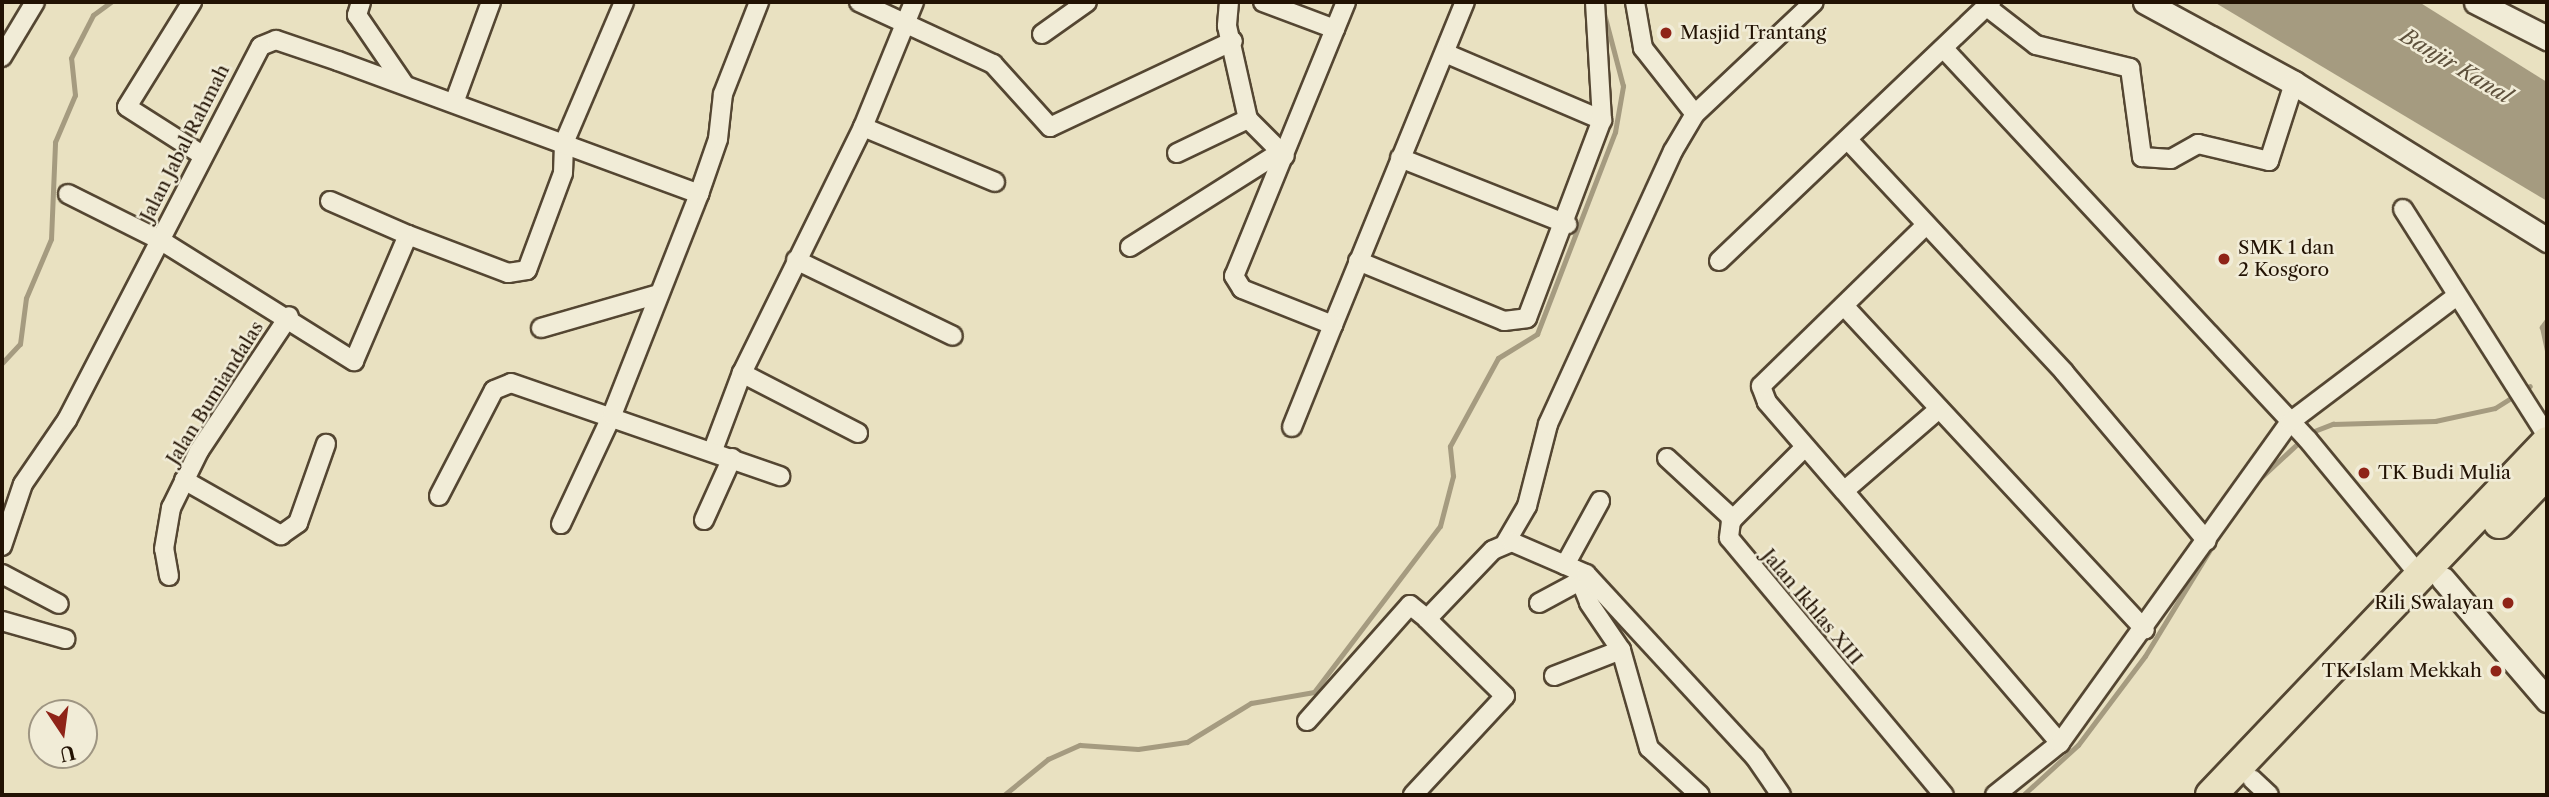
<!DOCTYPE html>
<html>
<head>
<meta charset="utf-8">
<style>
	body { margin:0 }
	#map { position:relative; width:2549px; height:797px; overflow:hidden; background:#e9e1c1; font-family:"Libre Caslon Text",serif }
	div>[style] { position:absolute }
	.water>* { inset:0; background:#a59b80 }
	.stream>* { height:5px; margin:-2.5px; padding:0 2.5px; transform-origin:2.5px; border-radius:2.5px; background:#a59b80 }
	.roads { filter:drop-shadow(2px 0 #544632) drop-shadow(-2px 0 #544632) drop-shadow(0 2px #544632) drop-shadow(0 -2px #544632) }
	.minor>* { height:18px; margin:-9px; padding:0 9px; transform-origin:9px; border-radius:9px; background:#f1ecd7 }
	.tertiary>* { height:23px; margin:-11.5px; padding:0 11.5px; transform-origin:11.5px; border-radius:11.5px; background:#f1ecd7 }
	.primary>* { height:30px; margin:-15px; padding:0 15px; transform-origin:15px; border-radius:15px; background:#e9e1c1 }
	.dots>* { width:19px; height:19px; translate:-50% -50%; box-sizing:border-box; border:4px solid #f1ecd7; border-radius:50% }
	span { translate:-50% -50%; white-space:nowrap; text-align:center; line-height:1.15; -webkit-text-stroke:5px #f1ecd7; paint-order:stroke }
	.poi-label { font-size:19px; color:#221203 }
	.left { translate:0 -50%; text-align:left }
	.right { translate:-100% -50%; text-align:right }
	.street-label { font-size:19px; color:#221203 }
	.water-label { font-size:21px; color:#5d503b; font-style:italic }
	.frame { position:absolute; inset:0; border:4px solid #221203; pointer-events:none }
	.north { position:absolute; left:28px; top:699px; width:70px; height:70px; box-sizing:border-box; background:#f1ecd7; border:2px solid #9e9582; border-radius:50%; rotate:167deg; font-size:19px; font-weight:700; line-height:28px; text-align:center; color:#221203 }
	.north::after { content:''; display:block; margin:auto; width:24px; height:32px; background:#8f2418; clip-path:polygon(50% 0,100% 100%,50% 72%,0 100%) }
</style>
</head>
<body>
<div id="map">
	<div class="water">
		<i style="clip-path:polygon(2214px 2px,2419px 2px,2547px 82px,2547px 201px)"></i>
	</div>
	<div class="stream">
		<i style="left:2547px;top:320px;width:9px;rotate:126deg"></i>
		<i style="left:2542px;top:327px;width:24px;rotate:78deg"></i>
		<i style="left:2px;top:363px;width:26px;rotate:-47deg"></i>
		<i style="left:20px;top:344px;width:46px;rotate:-82.6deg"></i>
		<i style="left:26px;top:298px;width:64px;rotate:-67deg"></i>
		<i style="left:51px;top:239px;width:97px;rotate:-87.6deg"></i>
		<i style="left:55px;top:142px;width:51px;rotate:-66.9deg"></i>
		<i style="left:75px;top:95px;width:37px;rotate:-96deg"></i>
		<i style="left:71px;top:58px;width:48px;rotate:-62.9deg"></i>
		<i style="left:93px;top:15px;width:22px;rotate:-36deg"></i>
		<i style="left:2255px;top:483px;width:74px;rotate:-42.8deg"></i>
		<i style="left:2309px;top:433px;width:26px;rotate:-21deg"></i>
		<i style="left:2333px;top:424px;width:102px;rotate:-1.7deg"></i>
		<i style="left:2435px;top:421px;width:61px;rotate:-12.2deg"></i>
		<i style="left:2495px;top:408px;width:41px;rotate:-32.2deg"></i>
		<i style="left:1004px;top:795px;width:57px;rotate:-39.3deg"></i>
		<i style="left:1048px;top:759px;width:35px;rotate:-24deg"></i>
		<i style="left:1080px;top:745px;width:58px;rotate:3.9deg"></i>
		<i style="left:1138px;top:749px;width:49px;rotate:-8.1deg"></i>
		<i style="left:1187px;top:742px;width:75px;rotate:-31.4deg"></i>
		<i style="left:1251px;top:703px;width:64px;rotate:-9.9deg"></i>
		<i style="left:1314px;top:692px;width:208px;rotate:-52.8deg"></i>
		<i style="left:1440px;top:526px;width:52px;rotate:-75.4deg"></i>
		<i style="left:1453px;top:476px;width:30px;rotate:-96deg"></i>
		<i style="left:1450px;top:446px;width:100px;rotate:-61.4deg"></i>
		<i style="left:1498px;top:358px;width:46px;rotate:-31.6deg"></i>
		<i style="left:1537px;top:334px;width:217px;rotate:-68.9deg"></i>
		<i style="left:1615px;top:132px;width:47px;rotate:-80.1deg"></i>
		<i style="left:1623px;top:86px;width:79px;rotate:-104.7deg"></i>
		<i style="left:2023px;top:795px;width:74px;rotate:-42.3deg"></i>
		<i style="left:2078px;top:745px;width:111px;rotate:-53deg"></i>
		<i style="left:2145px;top:656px;width:132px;rotate:-58.6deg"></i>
	</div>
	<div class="roads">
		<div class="minor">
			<i style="left:192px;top:2px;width:123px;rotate:121.8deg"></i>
			<i style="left:127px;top:107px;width:89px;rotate:32.6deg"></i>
			<i style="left:361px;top:2px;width:14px;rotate:107deg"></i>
			<i style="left:357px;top:15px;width:83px;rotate:55.7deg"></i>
			<i style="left:859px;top:2px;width:148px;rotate:24.8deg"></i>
			<i style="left:993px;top:64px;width:85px;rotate:47.9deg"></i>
			<i style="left:1050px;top:127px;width:202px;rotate:-25.2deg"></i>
			<i style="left:1229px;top:2px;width:24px;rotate:95deg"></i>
			<i style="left:1227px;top:26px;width:95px;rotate:77.3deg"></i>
			<i style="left:1248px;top:119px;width:52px;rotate:45deg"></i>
			<i style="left:1263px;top:2px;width:77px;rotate:20.6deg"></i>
			<i style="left:1346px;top:2px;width:296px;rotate:112.2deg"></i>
			<i style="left:1234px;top:276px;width:15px;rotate:58deg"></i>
			<i style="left:1242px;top:289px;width:98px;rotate:21.6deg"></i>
			<i style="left:1333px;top:325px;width:349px;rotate:-67.8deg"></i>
			<i style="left:1635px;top:2px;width:47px;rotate:80.1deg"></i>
			<i style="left:1643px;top:48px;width:84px;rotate:51.8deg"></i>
			<i style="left:1987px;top:7px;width:62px;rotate:37.8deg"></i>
			<i style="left:2036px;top:45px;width:97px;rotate:13.7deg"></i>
			<i style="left:2130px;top:68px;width:90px;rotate:82.3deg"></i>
			<i style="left:2142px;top:157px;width:29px;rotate:4deg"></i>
			<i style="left:2171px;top:159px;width:31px;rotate:-29deg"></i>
			<i style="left:2198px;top:144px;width:73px;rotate:13.5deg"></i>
			<i style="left:2269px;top:161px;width:82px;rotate:-72.2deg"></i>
			<i style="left:1042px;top:34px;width:55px;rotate:-35.4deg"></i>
			<i style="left:1946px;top:51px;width:531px;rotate:47.06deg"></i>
			<i style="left:2308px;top:440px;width:176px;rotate:50.5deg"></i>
			<i style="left:1445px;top:53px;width:171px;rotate:23.1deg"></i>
			<i style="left:2px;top:57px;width:64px;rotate:-59deg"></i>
			<i style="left:454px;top:103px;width:108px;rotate:-69.9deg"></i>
			<i style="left:863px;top:127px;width:143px;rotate:22.6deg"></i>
			<i style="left:1848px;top:140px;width:317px;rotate:47deg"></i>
			<i style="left:2064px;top:372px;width:221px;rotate:49.8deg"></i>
			<i style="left:1177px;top:153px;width:79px;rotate:-25.6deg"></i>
			<i style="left:1400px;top:158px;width:180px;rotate:21.6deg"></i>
			<i style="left:68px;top:194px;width:103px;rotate:26.6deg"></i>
			<i style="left:160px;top:240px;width:229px;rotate:32deg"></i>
			<i style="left:354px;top:361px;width:137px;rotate:-66.8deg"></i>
			<i style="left:408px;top:235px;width:107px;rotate:20.8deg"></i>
			<i style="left:508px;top:273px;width:19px;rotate:-9deg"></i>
			<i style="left:527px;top:270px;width:103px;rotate:-69.6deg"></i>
			<i style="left:563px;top:173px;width:30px;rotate:-88deg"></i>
			<i style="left:564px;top:143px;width:153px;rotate:-66.9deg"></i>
			<i style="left:330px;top:201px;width:85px;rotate:23.6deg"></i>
			<i style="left:2403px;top:209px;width:269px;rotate:57.6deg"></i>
			<i style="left:1130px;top:247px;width:178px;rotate:-32.3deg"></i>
			<i style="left:796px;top:260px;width:174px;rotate:25.8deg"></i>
			<i style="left:1358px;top:261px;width:158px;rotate:22.3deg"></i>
			<i style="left:1504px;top:321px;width:23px;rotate:-7deg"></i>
			<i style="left:1527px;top:318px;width:212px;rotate:-69.3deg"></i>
			<i style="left:1602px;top:120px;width:118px;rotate:-93.4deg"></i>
			<i style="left:1719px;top:261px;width:376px;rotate:-43.6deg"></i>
			<i style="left:1846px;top:308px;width:439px;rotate:47.1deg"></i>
			<i style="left:541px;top:328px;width:123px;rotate:-16.1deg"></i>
			<i style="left:1939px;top:409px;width:125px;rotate:139.2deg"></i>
			<i style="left:1844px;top:491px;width:332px;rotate:49.4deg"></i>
			<i style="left:1292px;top:427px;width:110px;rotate:-68.1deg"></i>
			<i style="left:858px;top:433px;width:131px;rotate:-152.7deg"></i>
			<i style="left:742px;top:373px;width:274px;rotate:-63.8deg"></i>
			<i style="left:863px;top:127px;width:135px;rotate:-67.8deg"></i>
			<i style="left:1805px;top:447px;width:105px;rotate:135deg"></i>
			<i style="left:1731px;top:521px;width:17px;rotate:97deg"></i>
			<i style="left:1729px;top:538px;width:335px;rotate:50.1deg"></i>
			<i style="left:713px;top:450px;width:82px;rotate:-69.4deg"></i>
			<i style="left:1667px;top:458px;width:90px;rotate:42.7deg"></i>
			<i style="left:184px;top:480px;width:112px;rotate:29.6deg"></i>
			<i style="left:281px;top:535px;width:21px;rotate:-35deg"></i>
			<i style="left:298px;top:523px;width:84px;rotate:-70.5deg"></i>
			<i style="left:1844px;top:491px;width:118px;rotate:-130.9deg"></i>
			<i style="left:1767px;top:402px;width:17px;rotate:-111deg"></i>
			<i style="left:1761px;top:386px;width:231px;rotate:-44.3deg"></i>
			<i style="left:439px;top:496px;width:119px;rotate:-62.6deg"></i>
			<i style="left:494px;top:390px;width:18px;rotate:-22deg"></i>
			<i style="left:511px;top:383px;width:285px;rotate:19.1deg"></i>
			<i style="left:704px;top:520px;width:68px;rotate:-65.7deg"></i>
			<i style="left:561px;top:524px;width:120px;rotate:-64.9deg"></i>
			<i style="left:612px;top:415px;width:238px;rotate:-68.5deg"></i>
			<i style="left:1506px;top:542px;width:42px;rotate:-59.7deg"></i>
			<i style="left:1527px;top:506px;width:85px;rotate:-75.6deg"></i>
			<i style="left:1548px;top:424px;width:300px;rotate:-65.4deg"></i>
			<i style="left:1673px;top:151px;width:43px;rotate:-59.3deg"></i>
			<i style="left:1695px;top:114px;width:163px;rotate:-43.3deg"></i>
			<i style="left:2px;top:546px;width:65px;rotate:-71.3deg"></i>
			<i style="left:23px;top:484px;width:78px;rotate:-55.5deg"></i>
			<i style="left:67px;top:420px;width:421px;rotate:-62.6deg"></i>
			<i style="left:261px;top:46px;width:16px;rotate:-22deg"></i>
			<i style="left:276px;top:40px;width:65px;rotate:18.7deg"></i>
			<i style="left:338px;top:61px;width:385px;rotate:20.2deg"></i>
			<i style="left:699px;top:194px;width:58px;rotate:-70.9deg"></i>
			<i style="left:718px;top:139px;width:45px;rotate:-83.7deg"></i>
			<i style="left:723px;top:94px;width:99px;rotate:-68.6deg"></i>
			<i style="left:1565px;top:565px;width:73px;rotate:-61.3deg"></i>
			<i style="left:1576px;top:570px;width:35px;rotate:68deg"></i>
			<i style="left:1589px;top:603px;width:57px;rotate:55.8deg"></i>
			<i style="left:1621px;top:650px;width:102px;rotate:74.1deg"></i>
			<i style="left:1649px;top:748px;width:69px;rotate:42.7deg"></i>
			<i style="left:2px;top:574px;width:64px;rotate:27.8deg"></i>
			<i style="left:169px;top:576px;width:27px;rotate:-100deg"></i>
			<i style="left:164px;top:549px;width:42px;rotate:-80.3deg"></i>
			<i style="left:171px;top:508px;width:64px;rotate:-63.8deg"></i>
			<i style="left:199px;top:451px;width:162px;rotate:-56.3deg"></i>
			<i style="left:1539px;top:603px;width:44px;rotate:-28.3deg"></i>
			<i style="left:2px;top:621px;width:66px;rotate:15.9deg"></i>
			<i style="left:1554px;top:676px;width:72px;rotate:-21.2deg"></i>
			<i style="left:1307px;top:721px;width:155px;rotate:-48.4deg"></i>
			<i style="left:1410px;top:605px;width:22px;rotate:39deg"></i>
			<i style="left:2252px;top:779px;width:23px;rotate:43deg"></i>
			<i style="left:1413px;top:795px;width:135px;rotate:-47.1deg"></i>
			<i style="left:1505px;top:696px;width:110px;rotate:-135.4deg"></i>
			<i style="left:1427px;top:619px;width:95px;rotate:-46.3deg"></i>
			<i style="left:1493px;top:550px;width:21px;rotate:-23deg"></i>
			<i style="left:1512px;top:542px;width:81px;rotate:23.4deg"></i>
			<i style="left:1586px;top:574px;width:249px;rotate:47.3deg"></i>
			<i style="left:1755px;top:757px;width:46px;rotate:55.6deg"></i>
			<i style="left:1995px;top:795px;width:83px;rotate:-38.7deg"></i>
			<i style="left:2060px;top:743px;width:395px;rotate:-54.4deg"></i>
			<i style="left:2290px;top:422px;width:207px;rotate:-37.1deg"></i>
		</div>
		<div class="tertiary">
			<i style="left:2145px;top:2px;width:170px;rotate:28.5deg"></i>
			<i style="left:2294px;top:83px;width:298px;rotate:31.8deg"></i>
			<i style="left:2476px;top:2px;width:80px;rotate:26.9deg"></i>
			<i style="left:2443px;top:579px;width:160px;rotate:49.3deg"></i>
		</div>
		<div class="primary">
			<i style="left:2499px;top:523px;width:69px;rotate:-46.2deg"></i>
			<i style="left:2211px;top:795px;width:487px;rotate:-46.4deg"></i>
		</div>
	</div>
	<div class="dots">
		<i style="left:1666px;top:33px;background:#8f2418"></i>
		<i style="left:2224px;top:259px;background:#8f2418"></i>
		<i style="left:2364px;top:473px;background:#8f2418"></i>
		<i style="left:2508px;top:603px;background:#8f2418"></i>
		<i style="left:2496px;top:671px;background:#8f2418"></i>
	</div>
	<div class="poi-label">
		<span class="left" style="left:1680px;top:33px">Masjid Trantang</span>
		<span class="left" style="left:2238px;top:259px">SMK 1 dan<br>2 Kosgoro</span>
		<span class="left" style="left:2378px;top:473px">TK Budi Mulia</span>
		<span class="right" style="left:2494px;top:603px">Rili Swalayan</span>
		<span class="right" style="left:2482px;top:671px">TK Islam Mekkah</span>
	</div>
	<div class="street-label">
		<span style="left:185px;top:143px;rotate:-63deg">Jalan Jabal Rahmah</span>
		<span style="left:215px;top:393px;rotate:-58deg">Jalan Bumiandalas</span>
		<span style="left:1812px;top:607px;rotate:50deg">Jalan Ikhlas XIII</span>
	</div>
	<div class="water-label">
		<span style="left:2456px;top:66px;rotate:31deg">Banjir Kanal</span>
	</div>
	<div class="frame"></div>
	<div class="north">U</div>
</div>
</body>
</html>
